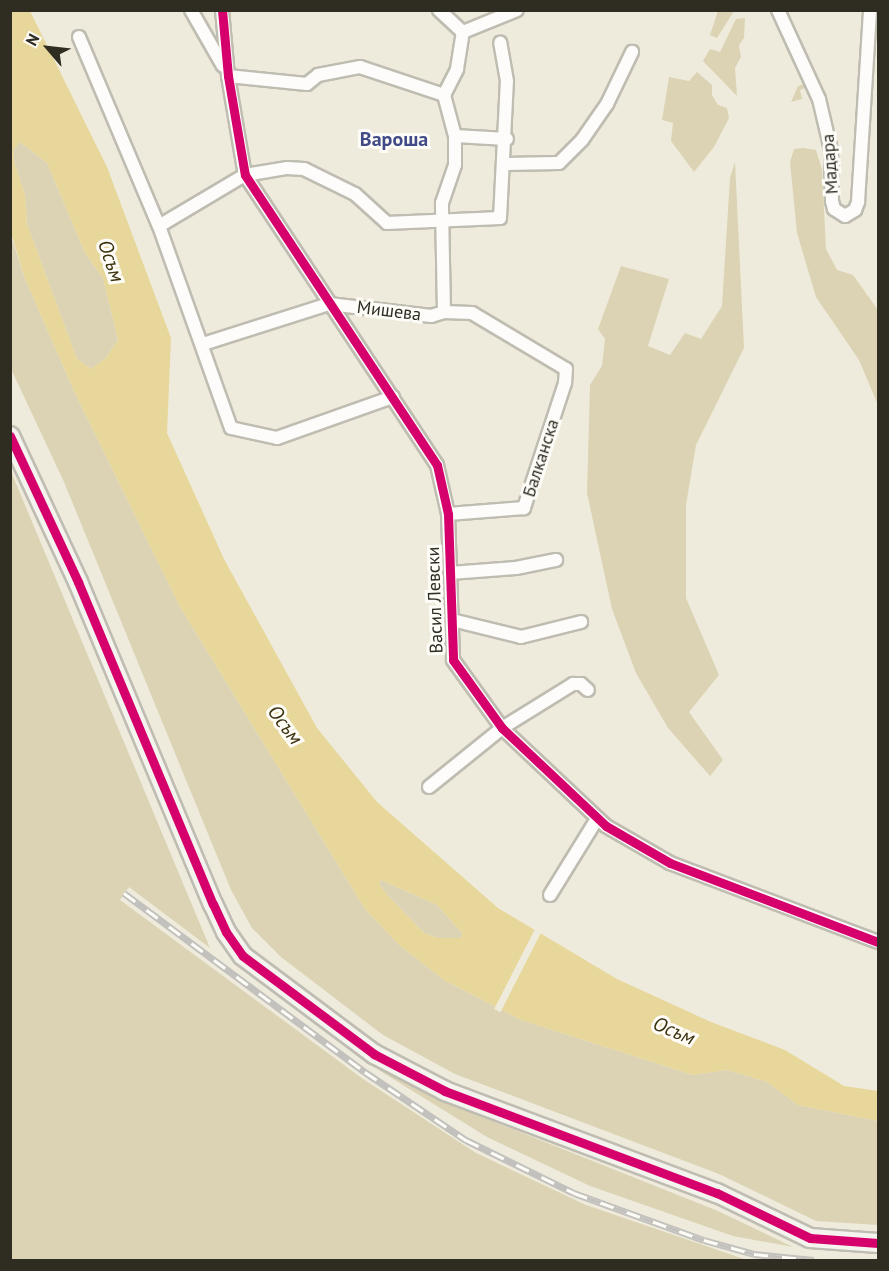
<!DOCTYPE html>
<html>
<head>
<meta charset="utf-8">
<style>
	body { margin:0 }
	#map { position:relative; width:889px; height:1271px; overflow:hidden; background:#efebdc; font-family:"PT Sans",sans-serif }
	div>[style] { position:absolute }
	.green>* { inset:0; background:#dbd3b3 }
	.water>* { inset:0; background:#e7d79b }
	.pier>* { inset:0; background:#efebdc; transform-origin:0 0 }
	.roads { filter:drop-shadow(2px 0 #bfbcb1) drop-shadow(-2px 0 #bfbcb1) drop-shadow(0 2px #bfbcb1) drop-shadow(0 -2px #bfbcb1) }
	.street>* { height:12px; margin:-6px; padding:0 6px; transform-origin:6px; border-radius:6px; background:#fdfcfa }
	.secondary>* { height:18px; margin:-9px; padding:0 9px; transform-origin:9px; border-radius:9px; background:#f4f3ed }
	.rail>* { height:7px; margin-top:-3.5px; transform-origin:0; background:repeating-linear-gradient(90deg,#fefcf7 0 14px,#c3c1bd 0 28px); box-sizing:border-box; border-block:2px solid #c3c1bd }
	.cycleway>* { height:9px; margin:-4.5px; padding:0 4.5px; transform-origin:4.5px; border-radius:4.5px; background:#d6006c }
	span { translate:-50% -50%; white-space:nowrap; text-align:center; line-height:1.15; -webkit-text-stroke:6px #fefcf7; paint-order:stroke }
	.street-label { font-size:18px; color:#2f2c22 }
	.neighbourhood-label { font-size:20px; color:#414b87; font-weight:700 }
	.water-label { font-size:20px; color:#3c3310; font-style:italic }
	.frame { position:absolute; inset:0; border:12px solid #2f2c22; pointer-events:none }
	.north { position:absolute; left:18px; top:18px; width:60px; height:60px; -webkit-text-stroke:4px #fefcf7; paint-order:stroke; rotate:298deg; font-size:16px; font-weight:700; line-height:24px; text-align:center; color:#2f2c22 }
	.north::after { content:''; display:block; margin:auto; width:21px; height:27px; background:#2f2c22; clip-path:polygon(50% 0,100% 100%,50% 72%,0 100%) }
</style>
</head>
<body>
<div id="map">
	<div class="green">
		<i style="clip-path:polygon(718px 11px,734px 11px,717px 38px,710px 35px)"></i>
		<i style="clip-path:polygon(745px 18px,744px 38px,739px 45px,741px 57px,735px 68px,737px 96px,703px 61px,710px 49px,720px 52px,736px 19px)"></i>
		<i style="clip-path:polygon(697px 72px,712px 85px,712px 95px,718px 105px,727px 108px,729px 118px,714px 147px,694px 172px,671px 141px,673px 123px,662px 120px,669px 77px,689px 81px)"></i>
		<i style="clip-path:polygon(806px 83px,809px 86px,800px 90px,802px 99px,791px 102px,798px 86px)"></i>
		<i style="clip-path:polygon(20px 142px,47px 163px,85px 253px,103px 278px,118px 340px,106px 358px,91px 369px,77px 359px,27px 224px,25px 195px,14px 161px,13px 150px)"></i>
		<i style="clip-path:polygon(803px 148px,816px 150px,822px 169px,826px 249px,837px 270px,853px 275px,878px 310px,878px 405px,859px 360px,816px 297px,797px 233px,790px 162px,794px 149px)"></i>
		<i style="clip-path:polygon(735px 162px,744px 348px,696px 445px,686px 505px,686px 598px,719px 675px,689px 712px,723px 760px,710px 776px,668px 728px,636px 673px,612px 609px,587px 493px,590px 385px,602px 366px,605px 339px,598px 329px,621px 266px,669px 279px,648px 346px,670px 355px,685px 333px,701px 339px,722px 306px,730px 178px)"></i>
		<i style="clip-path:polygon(10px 233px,25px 279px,74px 391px,180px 607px,365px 909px,399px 945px,444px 980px,521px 1020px,693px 1075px,727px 1070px,767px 1082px,798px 1105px,878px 1121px,878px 1225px,816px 1221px,719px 1174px,455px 1074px,383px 1035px,281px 957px,252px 928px,231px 890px,64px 482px,11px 369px)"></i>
		<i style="clip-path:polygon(10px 469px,210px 948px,129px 887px,120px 900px,363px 1079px,476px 1153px,586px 1205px,747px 1260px,11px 1260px)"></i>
		<i style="clip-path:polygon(381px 880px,437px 905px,462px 933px,461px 938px,437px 938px,424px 933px,389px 897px,379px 884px)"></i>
		<i style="clip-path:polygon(377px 1069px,462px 1109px,718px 1211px,793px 1247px,733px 1236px,590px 1186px,487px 1137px)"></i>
	</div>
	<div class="water">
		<i style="clip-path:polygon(evenodd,10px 11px,30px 11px,107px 167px,171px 338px,167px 433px,224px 559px,317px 728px,377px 802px,498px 908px,617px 979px,711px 1022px,785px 1050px,844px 1086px,878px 1091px,878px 1121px,798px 1105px,767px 1082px,727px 1070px,693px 1075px,521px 1020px,444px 980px,399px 945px,365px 909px,180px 607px,74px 391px,25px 279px,11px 233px,10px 11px,20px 142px,47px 163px,85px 253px,103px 278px,118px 340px,106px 358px,91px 369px,77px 359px,27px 224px,25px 195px,14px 161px,13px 150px,20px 142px,10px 11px,381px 880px,437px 905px,462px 933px,461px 938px,437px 938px,424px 933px,389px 897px,379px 884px,381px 880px)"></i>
	</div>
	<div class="pier">
		<i style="left:536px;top:927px;width:7px;height:92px;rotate:27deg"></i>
	</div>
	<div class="roads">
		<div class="street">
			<i style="left:191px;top:10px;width:64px;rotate:60.3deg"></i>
			<i style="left:222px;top:10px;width:66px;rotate:84.8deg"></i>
			<i style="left:228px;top:76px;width:100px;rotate:80.3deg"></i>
			<i style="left:245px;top:175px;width:348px;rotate:56.5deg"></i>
			<i style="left:437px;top:465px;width:50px;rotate:77.3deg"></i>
			<i style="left:448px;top:514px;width:146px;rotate:88deg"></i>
			<i style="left:453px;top:660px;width:84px;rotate:54.2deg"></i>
			<i style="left:502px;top:728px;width:143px;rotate:43.3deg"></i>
			<i style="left:606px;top:826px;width:74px;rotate:30deg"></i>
			<i style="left:670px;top:863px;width:222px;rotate:20.8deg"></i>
			<i style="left:439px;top:10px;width:33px;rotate:43deg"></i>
			<i style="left:778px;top:10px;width:98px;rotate:65.3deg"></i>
			<i style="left:819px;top:99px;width:52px;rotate:76.8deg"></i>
			<i style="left:831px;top:150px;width:51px;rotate:88.9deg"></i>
			<i style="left:832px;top:201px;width:8px;rotate:76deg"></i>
			<i style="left:834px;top:209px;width:13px;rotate:32deg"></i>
			<i style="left:845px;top:216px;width:12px;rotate:-31deg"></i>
			<i style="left:855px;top:210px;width:9px;rotate:-69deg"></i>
			<i style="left:858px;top:202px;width:192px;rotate:-86.4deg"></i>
			<i style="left:463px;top:32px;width:58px;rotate:-22.2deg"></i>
			<i style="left:79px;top:37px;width:205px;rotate:67.1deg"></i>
			<i style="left:159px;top:226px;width:214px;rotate:70.4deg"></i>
			<i style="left:231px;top:428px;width:47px;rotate:12.3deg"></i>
			<i style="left:277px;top:438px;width:123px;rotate:-19.5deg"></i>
			<i style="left:228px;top:76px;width:79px;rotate:5.8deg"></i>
			<i style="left:307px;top:84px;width:14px;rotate:-39deg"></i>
			<i style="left:318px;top:75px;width:43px;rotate:-10.8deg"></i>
			<i style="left:360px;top:67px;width:89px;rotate:18.4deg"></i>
			<i style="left:455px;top:136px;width:52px;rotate:3.3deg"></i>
			<i style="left:505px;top:164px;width:54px;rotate:-1.1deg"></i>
			<i style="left:559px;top:163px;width:33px;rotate:-45deg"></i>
			<i style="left:582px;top:140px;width:44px;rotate:-55.2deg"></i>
			<i style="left:607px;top:104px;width:58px;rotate:-64.3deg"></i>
			<i style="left:159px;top:226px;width:100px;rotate:-30.7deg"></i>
			<i style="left:245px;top:175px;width:43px;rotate:-9.5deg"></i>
			<i style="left:287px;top:168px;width:17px;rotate:3deg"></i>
			<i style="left:304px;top:169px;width:57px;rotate:26.1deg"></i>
			<i style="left:355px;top:194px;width:43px;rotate:42.2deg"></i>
			<i style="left:387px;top:223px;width:113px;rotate:-2.5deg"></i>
			<i style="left:500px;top:218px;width:137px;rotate:-87.1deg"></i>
			<i style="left:507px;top:81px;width:39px;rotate:-100deg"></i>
			<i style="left:444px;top:312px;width:109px;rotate:-91.1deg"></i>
			<i style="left:442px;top:203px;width:40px;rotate:-71.1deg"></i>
			<i style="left:455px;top:165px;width:29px;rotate:-90deg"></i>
			<i style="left:455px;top:136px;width:42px;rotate:-105deg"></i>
			<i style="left:444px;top:95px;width:29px;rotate:-63deg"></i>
			<i style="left:457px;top:69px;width:37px;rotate:-81deg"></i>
			<i style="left:203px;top:344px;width:132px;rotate:-17.6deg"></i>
			<i style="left:329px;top:304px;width:103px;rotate:6.7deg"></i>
			<i style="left:431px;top:316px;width:14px;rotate:-17deg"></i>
			<i style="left:444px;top:312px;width:28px;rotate:2deg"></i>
			<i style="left:472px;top:313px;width:109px;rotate:30.8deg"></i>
			<i style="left:566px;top:369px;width:14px;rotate:94deg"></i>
			<i style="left:565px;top:383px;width:132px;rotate:108.2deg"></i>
			<i style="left:524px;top:508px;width:76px;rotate:175.5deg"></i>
			<i style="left:450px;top:573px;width:66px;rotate:-4.3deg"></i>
			<i style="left:516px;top:568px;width:41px;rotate:-11.3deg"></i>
			<i style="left:452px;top:620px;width:71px;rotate:13.8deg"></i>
			<i style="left:521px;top:637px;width:62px;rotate:-14deg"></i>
			<i style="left:429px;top:787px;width:94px;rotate:-38.9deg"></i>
			<i style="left:502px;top:728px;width:84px;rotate:-31.8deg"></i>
			<i style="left:573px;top:684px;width:8px"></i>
			<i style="left:581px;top:684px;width:9px;rotate:41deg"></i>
			<i style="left:550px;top:895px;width:89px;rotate:-58.3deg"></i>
		</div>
		<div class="secondary">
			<i style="left:10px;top:436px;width:161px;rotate:65deg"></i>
			<i style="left:78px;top:582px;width:349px;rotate:67.3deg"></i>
			<i style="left:213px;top:904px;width:31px;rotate:65deg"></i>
			<i style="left:226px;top:932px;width:29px;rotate:55deg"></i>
			<i style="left:243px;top:956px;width:164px;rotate:36.8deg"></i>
			<i style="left:374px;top:1054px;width:80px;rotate:27.5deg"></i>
			<i style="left:445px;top:1091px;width:290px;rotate:20.6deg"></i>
			<i style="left:717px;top:1193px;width:103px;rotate:25.8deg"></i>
			<i style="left:810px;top:1238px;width:68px;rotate:4.2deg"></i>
		</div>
	</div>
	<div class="rail">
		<i style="left:124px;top:893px;width:300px;rotate:36.6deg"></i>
		<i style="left:365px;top:1072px;width:122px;rotate:34deg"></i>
		<i style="left:466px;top:1140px;width:120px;rotate:26.1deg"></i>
		<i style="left:574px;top:1193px;width:138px;rotate:19.9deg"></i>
		<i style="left:704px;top:1240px;width:52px;rotate:15.6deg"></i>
		<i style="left:754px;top:1254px;width:60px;rotate:5.7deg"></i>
	</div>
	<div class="cycleway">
		<i style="left:222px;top:10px;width:66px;rotate:84.8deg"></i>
		<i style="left:228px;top:76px;width:100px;rotate:80.3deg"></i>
		<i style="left:245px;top:175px;width:348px;rotate:56.5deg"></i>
		<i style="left:437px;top:465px;width:50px;rotate:77.3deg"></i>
		<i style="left:448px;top:514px;width:146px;rotate:88deg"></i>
		<i style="left:453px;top:660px;width:84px;rotate:54.2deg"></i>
		<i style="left:502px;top:728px;width:143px;rotate:43.3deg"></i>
		<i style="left:606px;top:826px;width:74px;rotate:30deg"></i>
		<i style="left:670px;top:863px;width:222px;rotate:20.8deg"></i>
		<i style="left:10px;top:436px;width:161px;rotate:65deg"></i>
		<i style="left:78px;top:582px;width:349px;rotate:67.3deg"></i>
		<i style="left:213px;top:904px;width:31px;rotate:65deg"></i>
		<i style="left:226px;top:932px;width:29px;rotate:55deg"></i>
		<i style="left:243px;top:956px;width:164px;rotate:36.8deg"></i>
		<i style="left:374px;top:1054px;width:80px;rotate:27.5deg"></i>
		<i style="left:445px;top:1091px;width:290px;rotate:20.6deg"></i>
		<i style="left:717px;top:1193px;width:103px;rotate:25.8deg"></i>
		<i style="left:810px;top:1238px;width:68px;rotate:4.2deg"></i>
	</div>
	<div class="street-label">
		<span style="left:830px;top:164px;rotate:-94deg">Мадара</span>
		<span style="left:389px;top:311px;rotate:7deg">Мишева</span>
		<span style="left:541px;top:458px;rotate:-72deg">Балканска</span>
		<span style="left:435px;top:600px;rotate:-92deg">Васил Левски</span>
	</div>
	<div class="neighbourhood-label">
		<span style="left:394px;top:139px">Вароша</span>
	</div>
	<div class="water-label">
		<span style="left:111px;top:261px;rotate:71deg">Осъм</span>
		<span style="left:285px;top:725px;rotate:53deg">Осъм</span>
		<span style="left:674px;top:1031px;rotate:23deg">Осъм</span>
	</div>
	<div class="frame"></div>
	<div class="north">N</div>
</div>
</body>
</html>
